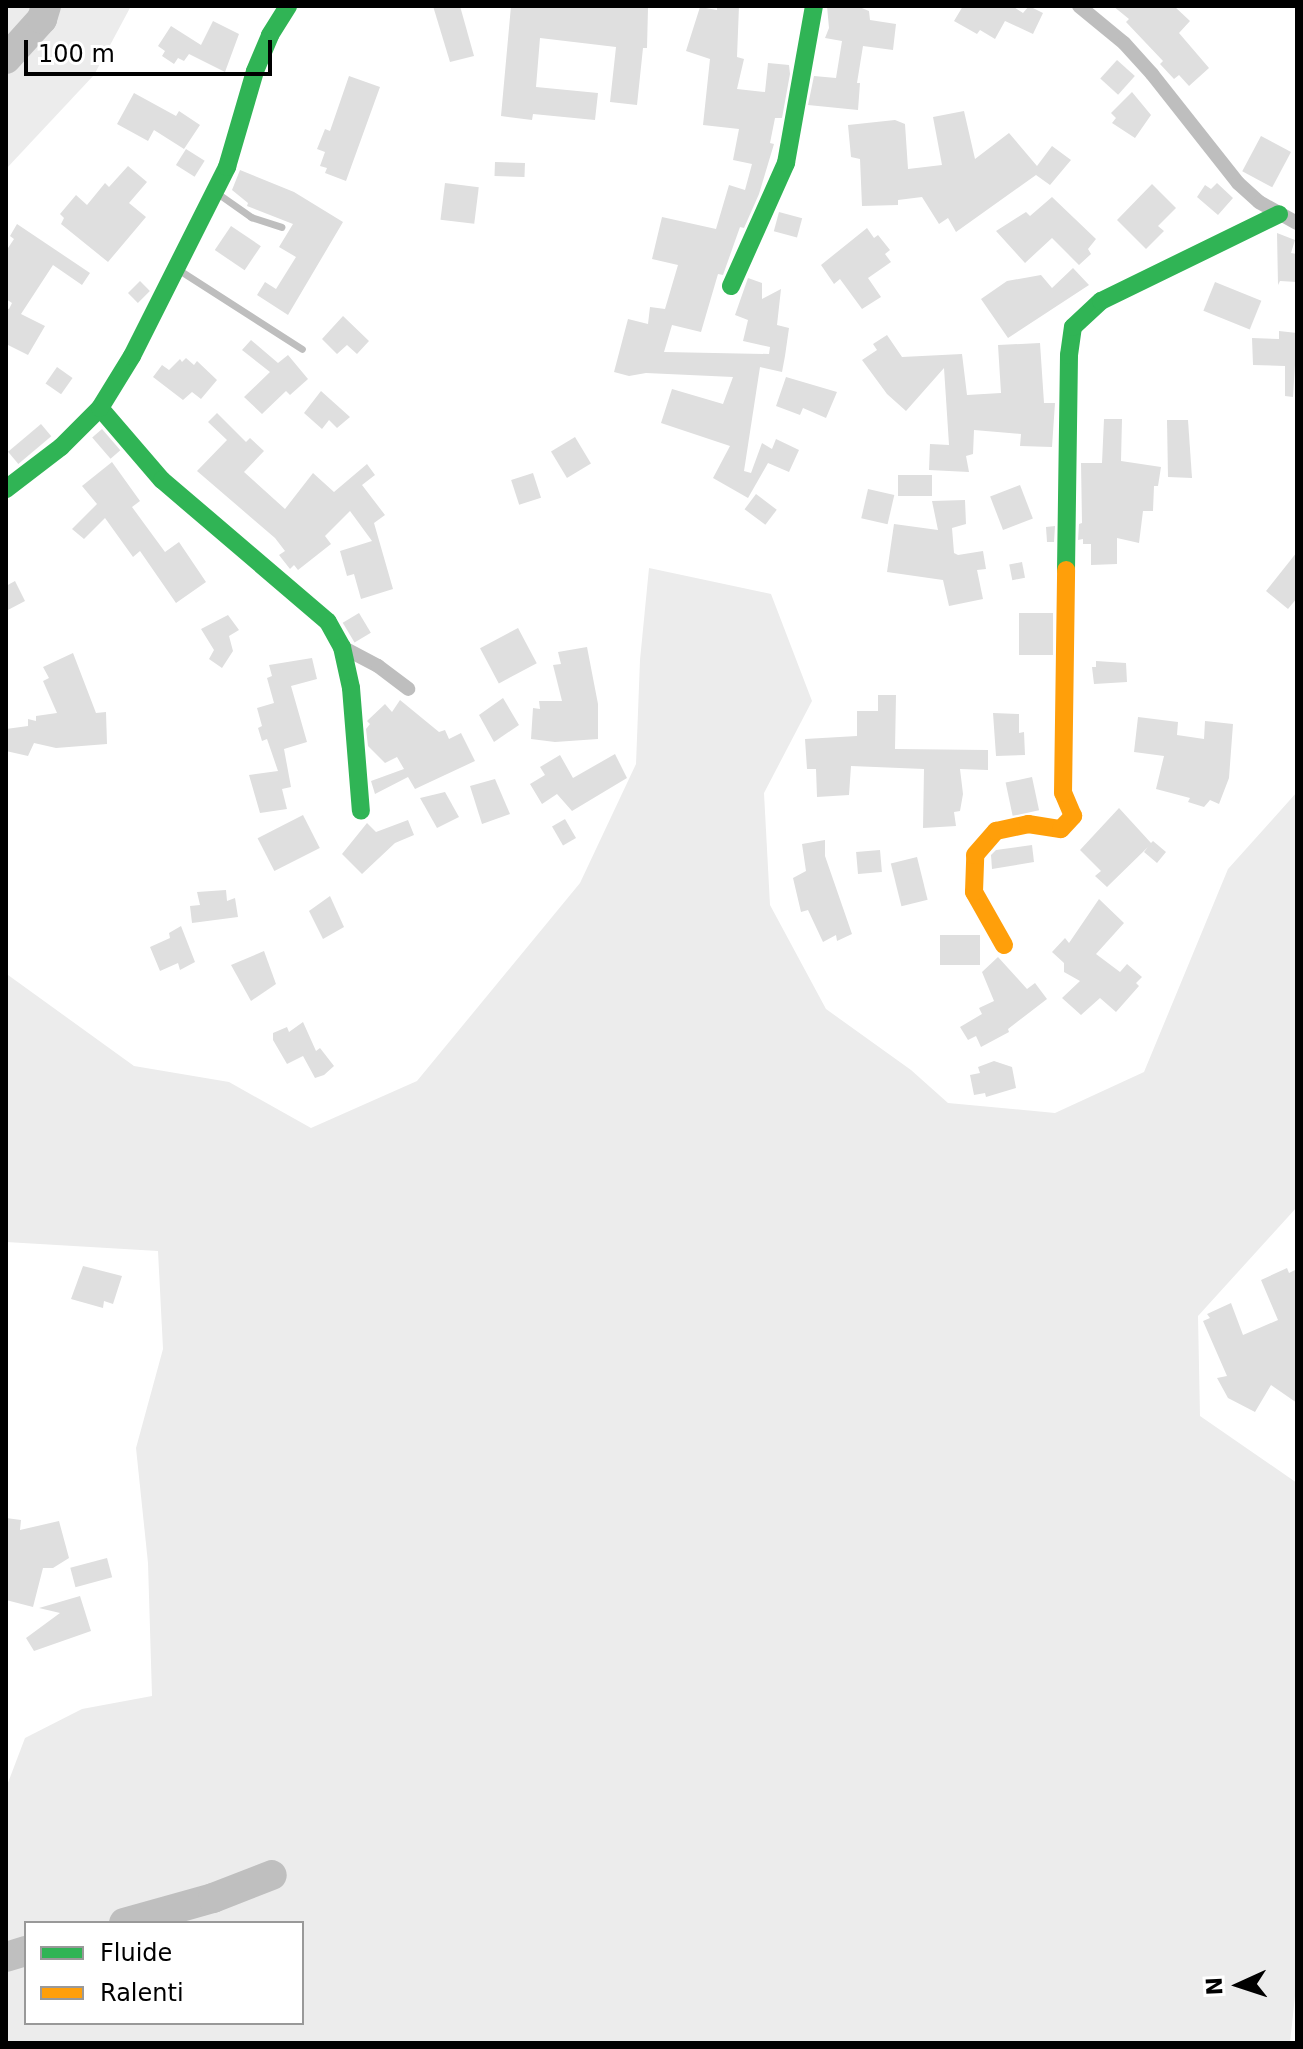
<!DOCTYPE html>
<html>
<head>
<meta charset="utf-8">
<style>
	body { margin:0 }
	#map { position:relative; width:1303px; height:2049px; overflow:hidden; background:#fff; font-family:"DejaVu Sans",sans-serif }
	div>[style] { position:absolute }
	.green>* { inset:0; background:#ececec }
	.river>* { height:30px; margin:-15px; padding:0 15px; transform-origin:15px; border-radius:15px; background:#bfbfbf }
	.building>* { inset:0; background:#dfdfdf; transform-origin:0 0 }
	.lane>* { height:7px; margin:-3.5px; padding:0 3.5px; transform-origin:3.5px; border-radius:3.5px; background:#bebebe }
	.street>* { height:14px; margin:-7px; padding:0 7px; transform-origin:7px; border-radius:7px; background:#bebebe }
	.fast>* { height:18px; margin:-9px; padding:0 9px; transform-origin:9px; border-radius:9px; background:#30b455 }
	.slow>* { height:18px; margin:-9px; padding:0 9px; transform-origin:9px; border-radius:9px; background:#ff9f0a }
	span { translate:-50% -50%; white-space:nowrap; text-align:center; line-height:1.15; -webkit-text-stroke:8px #fff; paint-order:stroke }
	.frame { position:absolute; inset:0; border:8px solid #000; pointer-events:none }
	.legend { position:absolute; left:24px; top:1921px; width:280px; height:104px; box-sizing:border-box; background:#fff; border:2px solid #999; margin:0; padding:10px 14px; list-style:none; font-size:24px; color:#000 }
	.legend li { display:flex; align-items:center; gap:16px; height:40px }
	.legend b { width:40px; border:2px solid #999 }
	.north { position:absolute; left:1199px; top:1945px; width:80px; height:80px; -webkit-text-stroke:6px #fff; paint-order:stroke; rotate:267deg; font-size:22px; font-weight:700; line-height:32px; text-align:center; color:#000 }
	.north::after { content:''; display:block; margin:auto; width:28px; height:36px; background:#000; clip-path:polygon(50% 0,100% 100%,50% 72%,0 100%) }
	.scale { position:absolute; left:24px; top:40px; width:248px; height:36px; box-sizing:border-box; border:4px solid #000; border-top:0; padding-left:10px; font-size:24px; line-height:28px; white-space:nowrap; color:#000; -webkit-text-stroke:6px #fff; paint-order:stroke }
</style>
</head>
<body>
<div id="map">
	<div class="green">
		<i style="clip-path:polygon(6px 6px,131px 6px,94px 75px,6px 169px)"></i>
		<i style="clip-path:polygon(evenodd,649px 568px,771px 594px,812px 701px,764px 793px,770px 905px,826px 1009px,911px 1070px,948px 1103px,1055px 1113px,1144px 1072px,1228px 869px,1297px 792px,1297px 1207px,1198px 1316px,1200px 1416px,1297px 1483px,1297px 1977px,1290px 2043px,6px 2043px,6px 1788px,25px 1738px,82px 1709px,152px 1696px,148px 1563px,136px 1448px,163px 1349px,158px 1251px,6px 1242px,6px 978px,8px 975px,134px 1066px,229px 1082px,311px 1128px,417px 1081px,580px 883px,636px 764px,640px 660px,649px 568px,26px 1923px,302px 1923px,302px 2023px,26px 2023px,26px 1923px)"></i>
	</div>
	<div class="river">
		<i style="left:6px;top:59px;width:54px;rotate:-48deg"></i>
		<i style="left:42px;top:19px;width:14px;rotate:-73deg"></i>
		<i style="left:124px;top:1923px;width:92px;rotate:-15.7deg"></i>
		<i style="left:213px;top:1898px;width:63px;rotate:-21.3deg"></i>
		<i style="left:6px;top:1957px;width:21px;rotate:-17deg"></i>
	</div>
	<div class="building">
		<i style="clip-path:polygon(433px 6px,460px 6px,474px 56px,450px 62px)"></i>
		<i style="clip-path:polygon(511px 6px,648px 8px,647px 48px,643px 48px,637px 105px,610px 102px,616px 47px,540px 38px,536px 87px,598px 93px,595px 120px,533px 114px,532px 120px,501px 116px)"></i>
		<i style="clip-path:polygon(717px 6px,739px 6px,737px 57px,744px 59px,737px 89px,765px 92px,768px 63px,789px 65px,790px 74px,782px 118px,775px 118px,770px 143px,774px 144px,759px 194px,744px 228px,740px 227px,723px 275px,718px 274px,701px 332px,672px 325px,664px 352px,769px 354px,770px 347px,743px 341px,748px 320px,735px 315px,748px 278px,762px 283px,762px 299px,781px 289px,777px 325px,789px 328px,785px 356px,782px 372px,760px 367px,744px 471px,751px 473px,762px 443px,772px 449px,776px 439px,799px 450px,789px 472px,768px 463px,748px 498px,713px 478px,730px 446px,661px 423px,672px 389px,723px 404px,733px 377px,646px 373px,629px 376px,614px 372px,628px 319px,648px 324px,650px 307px,665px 309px,678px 265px,652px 259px,662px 217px,716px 229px,729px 185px,745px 190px,752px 164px,733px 160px,739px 129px,703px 125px,710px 59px,686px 51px,700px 7px,717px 10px)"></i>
		<i style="clip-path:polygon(827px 6px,857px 6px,869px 11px,870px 20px,896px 24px,893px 50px,863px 46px,857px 83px,860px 83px,858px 110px,808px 105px,814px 76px,836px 78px,842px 41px,825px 38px,829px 28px)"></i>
		<i style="clip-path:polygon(963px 6px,1012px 6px,1023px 13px,1029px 6px,1043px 13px,1033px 34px,1005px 21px,995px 39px,980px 30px,977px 34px,954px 21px)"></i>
		<i style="clip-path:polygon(1113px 6px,1174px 6px,1190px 21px,1179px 33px,1209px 68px,1189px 86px,1179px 75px,1174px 79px,1160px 64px,1163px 61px,1126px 22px,1129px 19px)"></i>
		<i style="clip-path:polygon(213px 21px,239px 34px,225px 72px,189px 54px,184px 61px,178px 58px,174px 64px,162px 56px,165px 51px,158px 46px,171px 26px,201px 45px)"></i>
		<i style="left:1117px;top:60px;width:24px;height:25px;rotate:42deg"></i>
		<i style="clip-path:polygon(349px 76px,380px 87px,346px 181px,325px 173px,327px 168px,320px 166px,325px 152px,317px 149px,325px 129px,330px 131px)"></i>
		<i style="clip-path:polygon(1132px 92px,1151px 115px,1135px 138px,1112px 123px,1116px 118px,1111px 113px)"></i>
		<i style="clip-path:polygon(134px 93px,176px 116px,179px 111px,200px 125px,184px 149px,154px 130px,148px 141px,117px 124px)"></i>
		<i style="clip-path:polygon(964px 111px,975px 159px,1009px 133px,1037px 166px,1052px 146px,1071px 160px,1050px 185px,1036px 175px,956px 232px,948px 218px,939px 224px,922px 197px,898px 200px,898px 205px,862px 206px,860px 159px,851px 157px,848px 125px,895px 120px,905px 124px,908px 169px,942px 165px,933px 117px)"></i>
		<i style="left:1261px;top:136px;width:34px;height:40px;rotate:28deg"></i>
		<i style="left:186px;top:149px;width:22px;height:19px;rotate:32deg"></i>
		<i style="left:495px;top:162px;width:30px;height:14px;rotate:2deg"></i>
		<i style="clip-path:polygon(128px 166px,147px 182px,129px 203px,146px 217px,108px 262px,61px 224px,64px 218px,60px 214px,76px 195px,87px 205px,105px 183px,109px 187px)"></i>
		<i style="clip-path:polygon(240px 170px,294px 192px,343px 222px,288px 315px,257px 295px,265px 282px,276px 289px,296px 257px,279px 247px,293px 224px,247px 206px,248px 203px,232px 190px)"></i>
		<i style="left:445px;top:183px;width:34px;height:37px;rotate:7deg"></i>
		<i style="clip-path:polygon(1217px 183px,1233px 198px,1218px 215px,1197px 197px,1205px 185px,1211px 189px)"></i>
		<i style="clip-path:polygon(1152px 184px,1176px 208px,1158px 226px,1164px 231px,1146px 249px,1117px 220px)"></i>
		<i style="clip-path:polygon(1052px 197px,1096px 239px,1088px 249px,1091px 254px,1079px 265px,1052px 238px,1025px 263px,996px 231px,1026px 212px,1030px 216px)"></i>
		<i style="left:779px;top:212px;width:24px;height:20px;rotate:15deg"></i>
		<i style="clip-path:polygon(17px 224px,90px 273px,82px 285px,53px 265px,21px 314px,45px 326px,28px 355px,6px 344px,6px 308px,9px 309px,12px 303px,6px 299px,6px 251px,14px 239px,10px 236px)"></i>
		<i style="left:231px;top:226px;width:36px;height:29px;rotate:34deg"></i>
		<i style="clip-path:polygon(867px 228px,874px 238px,878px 235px,890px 250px,885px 254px,891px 262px,868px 278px,881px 297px,862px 309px,840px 279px,834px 284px,821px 265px)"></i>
		<i style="clip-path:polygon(1277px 233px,1295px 240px,1291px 253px,1297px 254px,1297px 282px,1280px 281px,1278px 285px)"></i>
		<i style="clip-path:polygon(1073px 268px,1089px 285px,1008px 338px,981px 299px,1007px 281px,1041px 275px,1052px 288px)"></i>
		<i style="left:140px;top:281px;width:14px;height:17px;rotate:45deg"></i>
		<i style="left:1215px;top:282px;width:50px;height:31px;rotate:22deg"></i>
		<i style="clip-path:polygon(343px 316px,369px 341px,357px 354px,347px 345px,337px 354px,322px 339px)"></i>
		<i style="clip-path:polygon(1279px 331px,1297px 333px,1293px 397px,1285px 396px,1285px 366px,1253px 365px,1252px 338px,1279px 339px)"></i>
		<i style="clip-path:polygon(887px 335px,902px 357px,962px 354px,967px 395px,1001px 393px,998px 345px,1040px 343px,1044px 403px,1055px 403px,1052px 447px,1020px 446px,1021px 434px,974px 430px,973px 454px,966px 456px,969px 472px,929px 470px,930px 444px,949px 445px,944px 368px,906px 411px,887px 394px,862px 360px,877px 350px,873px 344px)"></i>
		<i style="clip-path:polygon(251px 340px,278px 363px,288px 355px,308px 379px,290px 395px,286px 391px,262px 414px,244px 397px,270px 372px,242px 350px)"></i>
		<i style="clip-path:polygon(186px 358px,194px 365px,197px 361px,217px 380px,201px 399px,192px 392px,183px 400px,153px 377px,162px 365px,169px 370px,180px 359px,182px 362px)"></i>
		<i style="left:57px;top:367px;width:19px;height:20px;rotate:35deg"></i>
		<i style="clip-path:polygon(786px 377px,837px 392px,826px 418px,803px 408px,800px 415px,776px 406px)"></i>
		<i style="clip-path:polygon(321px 391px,350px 417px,337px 428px,329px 420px,322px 429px,304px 413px)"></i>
		<i style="clip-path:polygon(217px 413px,246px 442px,250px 438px,264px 451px,244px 472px,285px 509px,313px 473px,334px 492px,367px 464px,375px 475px,362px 485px,385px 515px,374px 523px,393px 589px,361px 599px,354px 574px,347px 576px,340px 551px,372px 541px,350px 511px,325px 536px,331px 544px,298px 570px,294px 565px,290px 569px,279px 555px,285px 551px,275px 538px,197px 471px,227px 440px,208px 422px)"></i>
		<i style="clip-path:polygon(1104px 419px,1122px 419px,1121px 461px,1161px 467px,1158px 486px,1154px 486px,1153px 511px,1143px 511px,1139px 543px,1117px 538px,1117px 564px,1091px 565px,1091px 544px,1083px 544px,1083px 539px,1078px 540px,1079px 524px,1082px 523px,1081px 463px,1102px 463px)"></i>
		<i style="clip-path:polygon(1167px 420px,1188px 420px,1192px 478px,1168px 477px)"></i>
		<i style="left:41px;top:424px;width:16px;height:43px;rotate:50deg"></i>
		<i style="left:102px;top:429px;width:28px;height:13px;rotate:49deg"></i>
		<i style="left:575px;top:437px;width:31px;height:28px;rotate:59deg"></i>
		<i style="clip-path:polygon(112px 462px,140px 501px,132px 507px,165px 552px,179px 542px,206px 582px,176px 603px,140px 551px,133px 557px,105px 518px,84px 539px,72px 529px,97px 504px,82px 486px)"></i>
		<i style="left:533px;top:473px;width:26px;height:23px;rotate:72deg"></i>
		<i style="left:898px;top:475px;width:34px;height:21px"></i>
		<i style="left:1020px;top:485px;width:36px;height:32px;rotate:69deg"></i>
		<i style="left:868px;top:489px;width:27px;height:30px;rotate:13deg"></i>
		<i style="left:756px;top:494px;width:26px;height:19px;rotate:37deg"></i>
		<i style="clip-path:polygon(965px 500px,966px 524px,952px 528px,954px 553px,958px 555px,983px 551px,986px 569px,977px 570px,983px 599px,949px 606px,943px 580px,887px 572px,894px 524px,938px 530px,932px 501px)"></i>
		<i style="clip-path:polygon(1055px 526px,1054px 542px,1047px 542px,1046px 527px)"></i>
		<i style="clip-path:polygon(1297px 552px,1297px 598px,1288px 609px,1266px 591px)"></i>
		<i style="left:1022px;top:562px;width:16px;height:13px;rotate:79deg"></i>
		<i style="clip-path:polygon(15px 581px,25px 601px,6px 611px,6px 586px)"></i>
		<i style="left:359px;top:613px;width:23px;height:19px;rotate:59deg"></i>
		<i style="left:1053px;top:613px;width:42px;height:34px;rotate:90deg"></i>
		<i style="clip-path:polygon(228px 615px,239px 630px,229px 636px,233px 651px,222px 668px,209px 659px,214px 650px,201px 629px)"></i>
		<i style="left:518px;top:628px;width:40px;height:43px;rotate:62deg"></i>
		<i style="clip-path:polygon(587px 647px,598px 704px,598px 739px,555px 742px,531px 739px,533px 708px,540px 709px,539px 701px,562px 701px,553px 665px,561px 664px,558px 652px)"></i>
		<i style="clip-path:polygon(73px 653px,96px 713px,106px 712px,107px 744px,56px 748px,34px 743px,28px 756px,6px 751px,6px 729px,28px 726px,28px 719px,36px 721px,36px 716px,57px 713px,43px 681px,49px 678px,43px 667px)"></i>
		<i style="clip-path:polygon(312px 658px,317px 679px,291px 686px,307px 742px,284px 749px,291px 787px,282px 789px,287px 809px,260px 813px,249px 775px,278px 771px,267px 739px,262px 741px,258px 728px,262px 726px,257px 708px,274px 703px,267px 678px,272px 676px,269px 665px)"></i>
		<i style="clip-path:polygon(1096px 661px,1126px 663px,1127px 682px,1094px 684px,1092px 667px,1096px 667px)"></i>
		<i style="clip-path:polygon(878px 695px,896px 695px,895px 749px,988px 750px,988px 770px,960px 769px,963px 794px,960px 811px,954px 812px,956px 826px,923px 828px,924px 769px,851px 766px,849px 795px,817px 797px,816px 769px,807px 769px,805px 739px,857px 736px,857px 711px,878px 711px)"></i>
		<i style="clip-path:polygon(503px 698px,519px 725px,494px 742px,479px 715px)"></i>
		<i style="clip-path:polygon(400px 700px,439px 732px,445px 730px,449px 739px,461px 733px,475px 761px,415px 789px,408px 777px,375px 794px,371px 781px,404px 769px,397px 757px,385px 763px,368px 746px,366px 729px,370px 724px,367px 721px,385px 704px,392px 712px)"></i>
		<i style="clip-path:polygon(993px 713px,1019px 714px,1019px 733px,1024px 732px,1025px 755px,996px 756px)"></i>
		<i style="clip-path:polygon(1138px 717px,1178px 722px,1177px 735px,1204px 739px,1205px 721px,1233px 724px,1229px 778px,1219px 804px,1210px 800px,1204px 807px,1188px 802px,1190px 798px,1156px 789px,1164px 756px,1134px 752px)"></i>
		<i style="clip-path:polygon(615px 754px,627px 778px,572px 811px,557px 794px,542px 804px,530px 784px,545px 775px,540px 767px,560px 755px,573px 778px)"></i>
		<i style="left:1032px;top:777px;width:34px;height:27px;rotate:78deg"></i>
		<i style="clip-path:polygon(495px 779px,510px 814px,482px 824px,470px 786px)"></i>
		<i style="clip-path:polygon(445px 792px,459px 817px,437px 828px,420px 798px)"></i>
		<i style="clip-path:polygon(1119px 808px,1151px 843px,1153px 841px,1166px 852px,1157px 863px,1144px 852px,1148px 847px,1107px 887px,1095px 876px,1101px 871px,1080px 850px)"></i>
		<i style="left:303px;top:815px;width:37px;height:51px;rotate:63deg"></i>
		<i style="left:565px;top:819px;width:22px;height:15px;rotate:60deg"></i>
		<i style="clip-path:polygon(408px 820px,414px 835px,395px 843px,362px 874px,342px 854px,367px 823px,376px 832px)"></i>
		<i style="clip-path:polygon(825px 840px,825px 856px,852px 934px,837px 941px,836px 935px,823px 942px,808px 910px,801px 912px,793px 878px,806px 871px,802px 844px)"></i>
		<i style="clip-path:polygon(1032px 845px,1034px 862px,992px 869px,991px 855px,996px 850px)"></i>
		<i style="left:880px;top:850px;width:22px;height:24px;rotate:85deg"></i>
		<i style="left:917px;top:857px;width:44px;height:27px;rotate:76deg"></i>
		<i style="clip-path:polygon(226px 890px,227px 901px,235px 898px,238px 917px,192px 923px,190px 906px,200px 905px,197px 892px)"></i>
		<i style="clip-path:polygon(330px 896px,344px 927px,323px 939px,309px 911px)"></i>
		<i style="clip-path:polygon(1099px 899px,1124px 923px,1096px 954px,1120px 972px,1127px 964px,1142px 977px,1136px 983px,1139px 986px,1116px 1012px,1100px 998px,1081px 1015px,1062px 998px,1080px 981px,1064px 972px,1064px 963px,1052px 952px,1065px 938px,1069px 943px)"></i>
		<i style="clip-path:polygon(181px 926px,195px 962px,180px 970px,178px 963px,160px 971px,150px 947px,170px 938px,169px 933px)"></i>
		<i style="left:940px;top:935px;width:40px;height:30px"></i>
		<i style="clip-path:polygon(264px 951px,276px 984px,251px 1001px,231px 965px)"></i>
		<i style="clip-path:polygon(998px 957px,1027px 989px,1035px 983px,1047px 999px,1008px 1029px,1009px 1032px,981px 1047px,976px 1036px,968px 1040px,960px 1027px,982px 1014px,979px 1008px,994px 1001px,982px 972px)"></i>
		<i style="clip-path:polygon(303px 1022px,316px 1051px,320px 1048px,334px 1066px,324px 1075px,315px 1078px,303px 1056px,287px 1064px,273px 1040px,273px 1033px,287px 1027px,289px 1032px)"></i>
		<i style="clip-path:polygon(994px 1061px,1012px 1067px,1016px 1088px,986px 1097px,985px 1093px,974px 1095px,970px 1075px,980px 1073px,978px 1067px)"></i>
		<i style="clip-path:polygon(83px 1266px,122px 1276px,113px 1304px,104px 1301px,103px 1308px,71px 1299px)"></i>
		<i style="clip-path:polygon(1287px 1268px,1289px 1273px,1297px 1269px,1297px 1403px,1271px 1385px,1255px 1412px,1228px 1398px,1217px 1378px,1227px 1376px,1203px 1321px,1210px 1318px,1207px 1314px,1231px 1303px,1243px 1335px,1278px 1320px,1261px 1280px)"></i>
		<i style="clip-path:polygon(6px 1518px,21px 1520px,20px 1530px,59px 1521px,69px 1558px,53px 1568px,43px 1568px,33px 1607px,6px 1600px)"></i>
		<i style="left:107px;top:1558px;width:20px;height:38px;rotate:75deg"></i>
		<i style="clip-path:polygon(80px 1596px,91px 1631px,34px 1651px,26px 1638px,60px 1613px,39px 1608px)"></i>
	</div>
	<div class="lane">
		<i style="left:217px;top:193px;width:42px;rotate:35.2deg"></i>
		<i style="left:251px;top:217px;width:32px;rotate:18deg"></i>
		<i style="left:179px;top:270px;width:146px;rotate:32.7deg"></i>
	</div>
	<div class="street">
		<i style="left:1079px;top:6px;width:58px;rotate:39.4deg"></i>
		<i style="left:1124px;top:43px;width:42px;rotate:47.9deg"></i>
		<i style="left:1152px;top:74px;width:139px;rotate:51.7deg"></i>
		<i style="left:1238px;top:183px;width:28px;rotate:42deg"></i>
		<i style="left:1259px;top:202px;width:43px;rotate:28.9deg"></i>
		<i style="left:342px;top:647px;width:41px;rotate:27.8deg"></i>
		<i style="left:378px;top:666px;width:38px;rotate:37deg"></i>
	</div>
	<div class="fast">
		<i style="left:731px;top:286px;width:135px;rotate:-65.9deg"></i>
		<i style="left:786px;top:163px;width:159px;rotate:-79.9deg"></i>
		<i style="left:100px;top:408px;width:95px;rotate:49.3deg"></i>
		<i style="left:162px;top:480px;width:218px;rotate:40.5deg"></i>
		<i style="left:328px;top:622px;width:29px;rotate:61deg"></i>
		<i style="left:342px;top:647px;width:42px;rotate:77.6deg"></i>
		<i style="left:351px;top:688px;width:123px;rotate:85.4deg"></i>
		<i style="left:6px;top:489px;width:69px;rotate:-37.4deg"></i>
		<i style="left:61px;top:447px;width:55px;rotate:-45deg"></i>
		<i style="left:100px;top:408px;width:61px;rotate:-58.4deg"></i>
		<i style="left:132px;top:356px;width:212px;rotate:-63.3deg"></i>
		<i style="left:227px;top:167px;width:100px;rotate:-73.7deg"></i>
		<i style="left:255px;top:71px;width:39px;rotate:-67deg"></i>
		<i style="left:270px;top:35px;width:34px;rotate:-58deg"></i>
		<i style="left:1066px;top:570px;width:215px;rotate:-89.2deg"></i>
		<i style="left:1069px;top:355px;width:28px;rotate:-82deg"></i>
		<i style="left:1073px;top:327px;width:38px;rotate:-43deg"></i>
		<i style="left:1101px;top:301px;width:198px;rotate:-26deg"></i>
	</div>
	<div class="slow">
		<i style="left:1004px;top:945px;width:61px;rotate:-119.5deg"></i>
		<i style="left:974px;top:892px;width:37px;rotate:-88deg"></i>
		<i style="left:975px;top:855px;width:32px;rotate:-49deg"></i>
		<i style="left:996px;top:831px;width:33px;rotate:-12deg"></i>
		<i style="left:1028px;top:824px;width:33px;rotate:9deg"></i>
		<i style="left:1061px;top:829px;width:18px;rotate:-47deg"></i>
		<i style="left:1073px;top:816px;width:25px;rotate:-113deg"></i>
		<i style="left:1063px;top:793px;width:223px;rotate:-89.2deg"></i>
	</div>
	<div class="frame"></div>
	<ul class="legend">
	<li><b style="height:10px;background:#30b455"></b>Fluide</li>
	<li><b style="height:10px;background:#ff9f0a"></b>Ralenti</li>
	</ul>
	<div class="north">N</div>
	<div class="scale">100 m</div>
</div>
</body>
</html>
